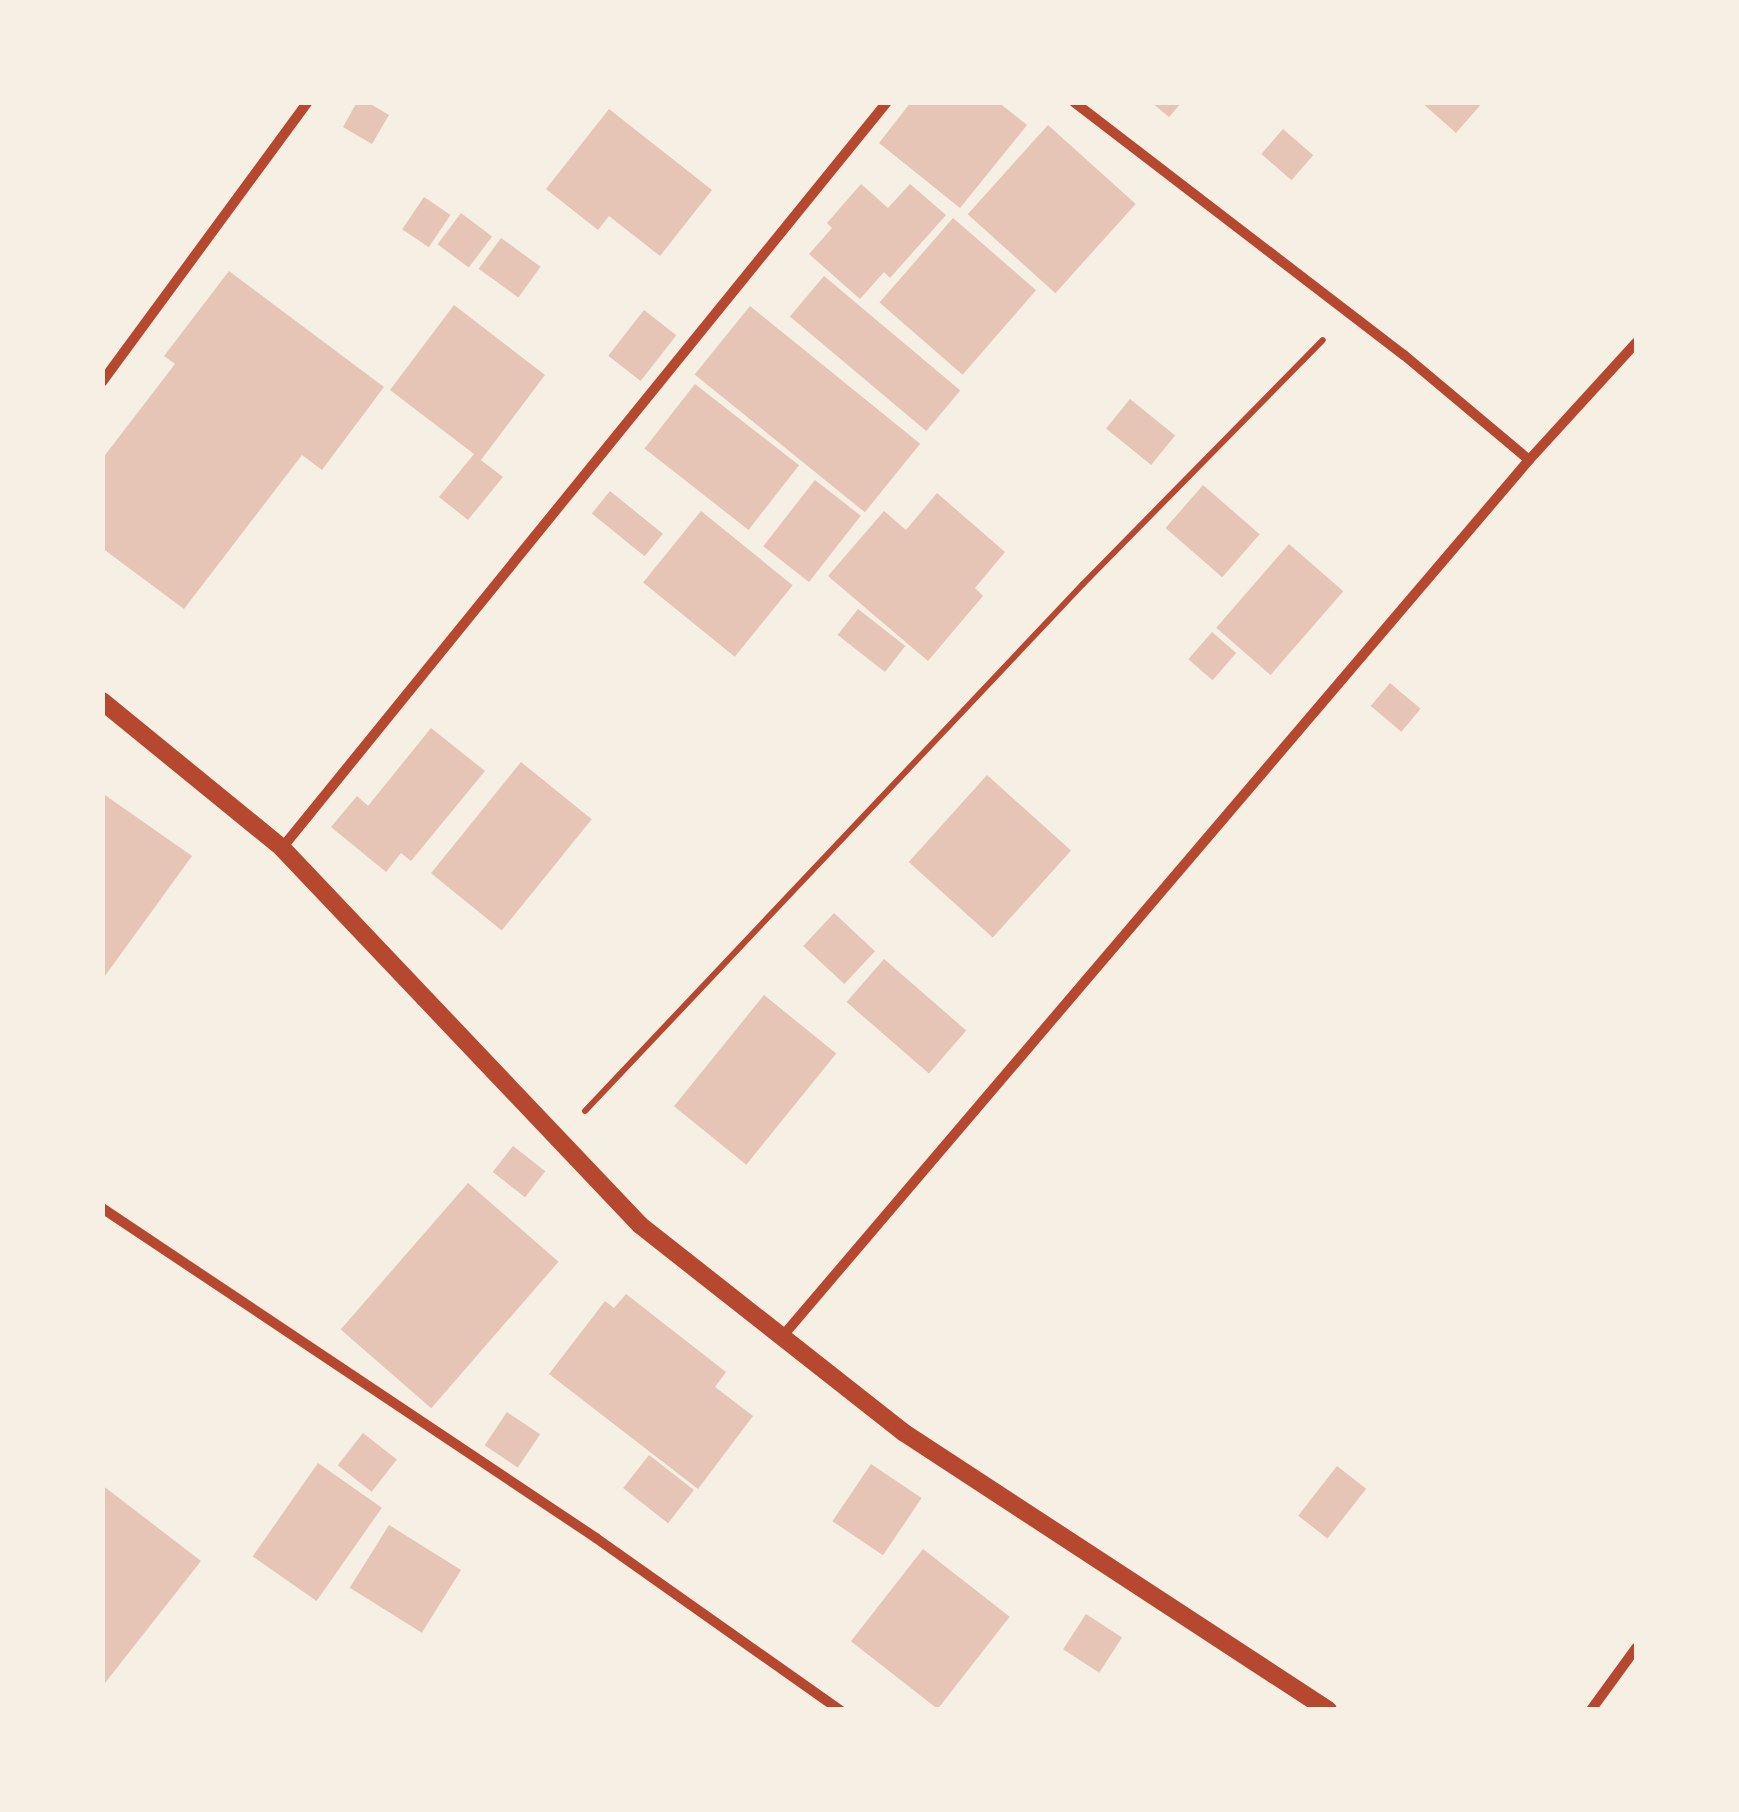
<!DOCTYPE html>
<html>
<head>
<meta charset="utf-8">
<style>
	body { margin:0 }
	#map { position:relative; width:1739px; height:1812px; overflow:hidden; background:#f6efe4; font-family:Overpass,sans-serif }
	div>[style] { position:absolute }
	.building>* { inset:0; background:#e6c5b7; transform-origin:0 0 }
	.path>* { height:6px; margin:-3px; padding:0 3px; transform-origin:3px; border-radius:3px; background:#b5482f }
	.minor>* { height:10px; margin:-5px; padding:0 5px; transform-origin:5px; border-radius:5px; background:#b5482f }
	.tertiary>* { height:18px; margin:-9px; padding:0 9px; transform-origin:9px; border-radius:9px; background:#b5482f }
	span { translate:-50% -50%; white-space:nowrap; text-align:center; line-height:1.15; -webkit-text-stroke:8px #f6efe4; paint-order:stroke }
	.frame { position:absolute; inset:0; border:105px solid #f6efe4; pointer-events:none }
</style>
</head>
<body>
<div id="map">
	<div class="building">
		<i style="clip-path:polygon(357px 102px,367px 102px,389px 115px,372px 144px,343px 127px)"></i>
		<i style="clip-path:polygon(911px 102px,998px 102px,1027px 125px,960px 208px,879px 143px)"></i>
		<i style="clip-path:polygon(1151px 102px,1182px 102px,1169px 117px)"></i>
		<i style="clip-path:polygon(1421px 102px,1483px 102px,1456px 133px)"></i>
		<i style="clip-path:polygon(609px 109px,712px 190px,660px 256px,609px 216px,598px 230px,546px 189px)"></i>
		<i style="left:1048px;top:125px;width:118px;height:120px;rotate:42deg"></i>
		<i style="left:1283px;top:129px;width:40px;height:33px;rotate:41deg"></i>
		<i style="clip-path:polygon(861px 184px,888px 208px,910px 184px,946px 215px,890px 278px,884px 272px,860px 299px,809px 254px,832px 228px,827px 223px)"></i>
		<i style="left:424px;top:197px;width:32px;height:39px;rotate:34deg"></i>
		<i style="left:461px;top:213px;width:39px;height:39px;rotate:37deg"></i>
		<i style="left:953px;top:218px;width:110px;height:112px;rotate:41deg"></i>
		<i style="left:501px;top:238px;width:49px;height:38px;rotate:36deg"></i>
		<i style="clip-path:polygon(229px 271px,384px 387px,322px 470px,302px 455px,184px 609px,102px 548px,102px 459px,175px 364px,164px 356px)"></i>
		<i style="left:824px;top:276px;width:178px;height:53px;rotate:40deg"></i>
		<i style="clip-path:polygon(454px 305px,545px 375px,481px 460px,503px 477px,468px 520px,439px 497px,474px 454px,390px 390px)"></i>
		<i style="left:750px;top:306px;width:219px;height:88px;rotate:39deg"></i>
		<i style="left:644px;top:310px;width:41px;height:58px;rotate:38deg"></i>
		<i style="left:695px;top:384px;width:132px;height:82px;rotate:38deg"></i>
		<i style="left:1130px;top:399px;width:58px;height:38px;rotate:39deg"></i>
		<i style="left:815px;top:480px;width:58px;height:84px;rotate:38deg"></i>
		<i style="left:1203px;top:485px;width:75px;height:57px;rotate:41deg"></i>
		<i style="left:610px;top:491px;width:68px;height:29px;rotate:39deg"></i>
		<i style="clip-path:polygon(937px 493px,1005px 552px,975px 588px,983px 596px,928px 661px,828px 576px,884px 511px,906px 530px)"></i>
		<i style="left:701px;top:511px;width:118px;height:92px;rotate:39deg"></i>
		<i style="left:1289px;top:544px;width:72px;height:111px;rotate:41deg"></i>
		<i style="left:858px;top:609px;width:60px;height:33px;rotate:38deg"></i>
		<i style="left:1212px;top:632px;width:32px;height:36px;rotate:41deg"></i>
		<i style="left:1390px;top:683px;width:40px;height:30px;rotate:40deg"></i>
		<i style="clip-path:polygon(431px 728px,485px 771px,411px 861px,401px 853px,386px 872px,331px 827px,357px 796px,368px 806px)"></i>
		<i style="left:521px;top:762px;width:91px;height:143px;rotate:39deg"></i>
		<i style="left:987px;top:775px;width:113px;height:117px;rotate:42deg"></i>
		<i style="clip-path:polygon(102px 793px,192px 856px,102px 980px)"></i>
		<i style="left:834px;top:913px;width:56px;height:45px;rotate:43deg"></i>
		<i style="left:884px;top:959px;width:109px;height:57px;rotate:41deg"></i>
		<i style="left:764px;top:995px;width:93px;height:143px;rotate:39deg"></i>
		<i style="left:513px;top:1146px;width:41px;height:33px;rotate:38deg"></i>
		<i style="left:468px;top:1183px;width:120px;height:194px;rotate:41deg"></i>
		<i style="clip-path:polygon(626px 1294px,726px 1372px,715px 1387px,753px 1416px,698px 1489px,549px 1374px,605px 1301px,614px 1308px)"></i>
		<i style="left:507px;top:1412px;width:40px;height:40px;rotate:34deg"></i>
		<i style="left:363px;top:1433px;width:43px;height:41px;rotate:38deg"></i>
		<i style="left:649px;top:1455px;width:57px;height:42px;rotate:38deg"></i>
		<i style="left:318px;top:1463px;width:78px;height:114px;rotate:35deg"></i>
		<i style="left:871px;top:1464px;width:61px;height:69px;rotate:34deg"></i>
		<i style="left:1337px;top:1466px;width:37px;height:63px;rotate:38deg"></i>
		<i style="clip-path:polygon(102px 1485px,201px 1561px,105px 1683px,102px 1680px)"></i>
		<i style="left:389px;top:1525px;width:85px;height:74px;rotate:32deg"></i>
		<i style="left:923px;top:1549px;width:110px;height:117px;rotate:38deg"></i>
		<i style="left:1086px;top:1614px;width:43px;height:42px;rotate:33deg"></i>
	</div>
	<div class="path">
		<i style="left:585px;top:1111px;width:725px;rotate:-46.62deg"></i>
		<i style="left:1083px;top:584px;width:342px;rotate:-45.5deg"></i>
	</div>
	<div class="minor">
		<i style="left:1074px;top:102px;width:416px;rotate:37.5deg"></i>
		<i style="left:1404px;top:355px;width:163px;rotate:40deg"></i>
		<i style="left:102px;top:382px;width:348px;rotate:-53.7deg"></i>
		<i style="left:282px;top:848px;width:960px;rotate:-50.96deg"></i>
		<i style="left:102px;top:1208px;width:594px;rotate:33.74deg"></i>
		<i style="left:596px;top:1538px;width:299px;rotate:35.2deg"></i>
		<i style="left:781px;top:1338px;width:1153px;rotate:-49.57deg"></i>
		<i style="left:1529px;top:460px;width:159px;rotate:-47.6deg"></i>
		<i style="left:1591px;top:1710px;width:77px;rotate:-54deg"></i>
	</div>
	<div class="tertiary">
		<i style="left:102px;top:701px;width:232px;rotate:39.2deg"></i>
		<i style="left:282px;top:848px;width:520px;rotate:46.48deg"></i>
		<i style="left:640px;top:1225px;width:335px;rotate:38.2deg"></i>
		<i style="left:903px;top:1432px;width:508px;rotate:33.19deg"></i>
	</div>
	<div class="frame"></div>
</div>
</body>
</html>
